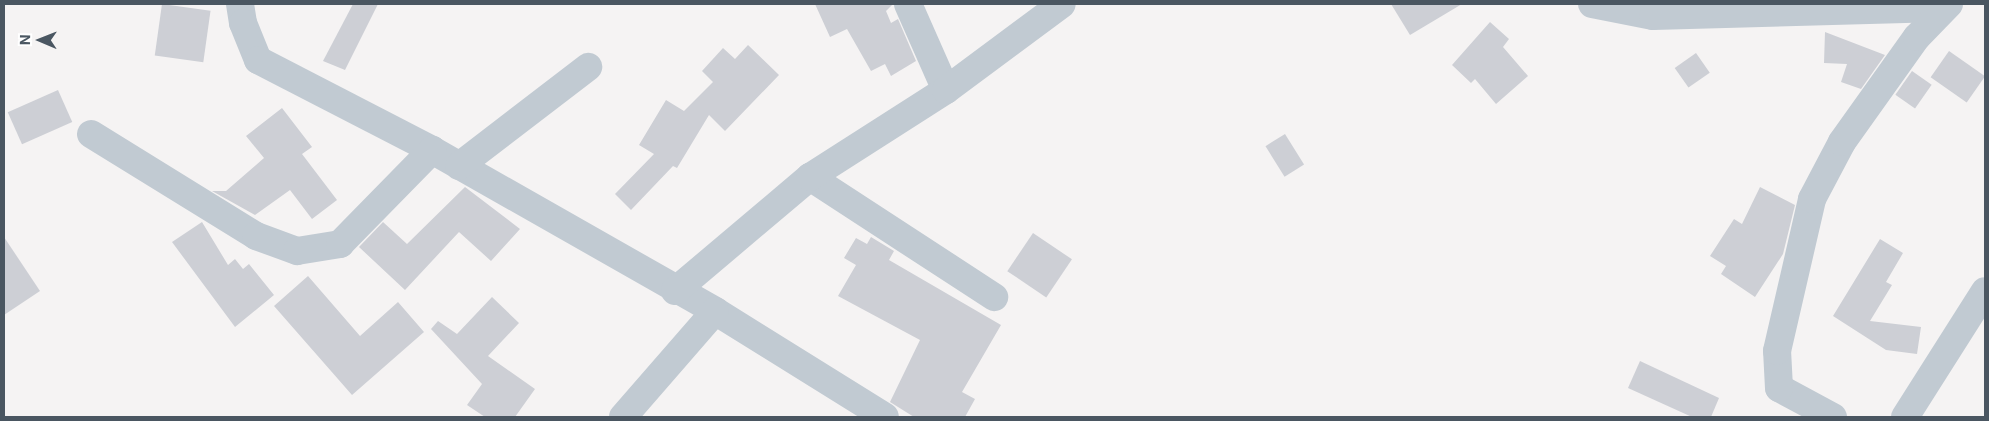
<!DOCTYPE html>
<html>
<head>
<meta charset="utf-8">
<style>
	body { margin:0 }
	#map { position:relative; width:1989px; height:421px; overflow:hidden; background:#f5f3f3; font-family:Inter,sans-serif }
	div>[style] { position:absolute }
	.building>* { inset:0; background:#cdcfd5; transform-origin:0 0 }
	.street>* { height:28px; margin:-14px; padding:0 14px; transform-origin:14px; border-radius:14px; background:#c1cad2 }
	span { translate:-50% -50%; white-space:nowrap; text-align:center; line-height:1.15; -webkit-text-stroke:4.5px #fff; paint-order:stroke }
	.frame { position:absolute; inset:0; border:5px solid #4a5661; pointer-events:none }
	.north { position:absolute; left:15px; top:15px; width:50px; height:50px; -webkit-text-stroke:4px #fff; paint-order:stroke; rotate:271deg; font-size:14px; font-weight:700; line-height:20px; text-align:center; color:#4a5661 }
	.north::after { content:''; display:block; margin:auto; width:18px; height:22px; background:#4a5661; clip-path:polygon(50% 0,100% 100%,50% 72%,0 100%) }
</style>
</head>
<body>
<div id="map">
	<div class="building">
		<i style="left:162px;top:4px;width:49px;height:52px;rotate:8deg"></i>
		<i style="clip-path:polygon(353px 4px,378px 4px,345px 70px,323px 61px)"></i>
		<i style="clip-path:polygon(815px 4px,893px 4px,886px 11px,891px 23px,898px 19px,916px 61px,891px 76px,885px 64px,871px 71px,847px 29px,830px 37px)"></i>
		<i style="clip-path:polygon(1391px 4px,1462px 4px,1410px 35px)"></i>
		<i style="clip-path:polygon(1490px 22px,1509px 39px,1503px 47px,1528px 76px,1496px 104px,1475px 79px,1471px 83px,1452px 65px)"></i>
		<i style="clip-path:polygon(1825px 32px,1885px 55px,1861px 89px,1841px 82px,1847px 64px,1824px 63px)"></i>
		<i style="clip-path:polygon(748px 45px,779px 75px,725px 131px,709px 115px,677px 168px,673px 166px,631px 210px,615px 194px,654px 154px,639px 145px,666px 100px,684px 111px,713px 82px,702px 71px,723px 48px,735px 59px)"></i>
		<i style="left:1949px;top:51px;width:44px;height:32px;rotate:35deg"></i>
		<i style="left:1696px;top:53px;width:24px;height:26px;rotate:55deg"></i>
		<i style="left:1912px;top:71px;width:24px;height:29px;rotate:35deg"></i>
		<i style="left:58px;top:90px;width:35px;height:55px;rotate:66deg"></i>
		<i style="clip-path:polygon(282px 108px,312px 147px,302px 154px,337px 200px,312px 219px,290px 190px,255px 215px,212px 191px,226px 191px,264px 158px,246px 136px)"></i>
		<i style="left:1285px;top:134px;width:36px;height:23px;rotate:58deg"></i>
		<i style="clip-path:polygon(465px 187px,520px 229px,491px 261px,459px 232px,405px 290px,359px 247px,383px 222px,407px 244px)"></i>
		<i style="clip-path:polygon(1760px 187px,1795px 205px,1783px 254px,1755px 297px,1721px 274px,1726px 266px,1710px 256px,1734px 219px,1742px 224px)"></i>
		<i style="clip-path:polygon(202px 222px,228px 265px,235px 259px,243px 269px,249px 264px,274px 295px,235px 327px,172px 242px)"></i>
		<i style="left:1033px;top:233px;width:47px;height:46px;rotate:34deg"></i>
		<i style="clip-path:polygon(4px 237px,40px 291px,4px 315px)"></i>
		<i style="clip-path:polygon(871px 237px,894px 251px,889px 260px,1001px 325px,962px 392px,975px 399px,965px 417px,914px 417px,890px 402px,920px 340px,838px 296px,856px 265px,844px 258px,856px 238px,867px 244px)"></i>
		<i style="clip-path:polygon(1880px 239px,1903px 253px,1886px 282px,1892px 285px,1870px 321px,1921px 327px,1917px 354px,1886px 350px,1833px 316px)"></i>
		<i style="clip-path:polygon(308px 276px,360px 336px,398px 302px,424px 332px,352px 395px,274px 306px)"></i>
		<i style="clip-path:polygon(492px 297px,519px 323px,488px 356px,535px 389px,515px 417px,485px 417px,467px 405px,482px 384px,431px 329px,438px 321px,457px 334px)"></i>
		<i style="clip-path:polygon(1640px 361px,1719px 398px,1711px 417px,1692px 417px,1628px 388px)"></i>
	</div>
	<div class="street">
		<i style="left:240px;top:4px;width:19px;rotate:81deg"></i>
		<i style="left:243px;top:23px;width:40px;rotate:68deg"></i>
		<i style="left:258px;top:60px;width:196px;rotate:27.3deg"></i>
		<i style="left:432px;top:150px;width:326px;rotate:29.6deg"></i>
		<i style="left:715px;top:311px;width:200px;rotate:31.9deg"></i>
		<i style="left:908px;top:4px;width:94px;rotate:66.2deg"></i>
		<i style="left:1592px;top:4px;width:62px;rotate:11.1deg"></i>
		<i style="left:1653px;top:16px;width:289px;rotate:-1.6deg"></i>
		<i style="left:91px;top:134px;width:194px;rotate:31.7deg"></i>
		<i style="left:256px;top:236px;width:44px;rotate:20.1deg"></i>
		<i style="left:297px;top:251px;width:44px;rotate:-9.2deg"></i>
		<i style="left:340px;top:244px;width:132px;rotate:-45.6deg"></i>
		<i style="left:459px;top:166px;width:163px;rotate:-37.5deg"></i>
		<i style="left:810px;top:177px;width:220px;rotate:33.1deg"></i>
		<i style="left:675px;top:291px;width:177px;rotate:-40.2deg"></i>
		<i style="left:810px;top:177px;width:161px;rotate:-32.6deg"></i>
		<i style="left:946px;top:90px;width:144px;rotate:-36.6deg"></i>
		<i style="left:623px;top:417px;width:140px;rotate:-49deg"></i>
		<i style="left:1833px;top:417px;width:61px;rotate:-151.8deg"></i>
		<i style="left:1779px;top:388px;width:37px;rotate:-93deg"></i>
		<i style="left:1777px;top:351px;width:156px;rotate:-77deg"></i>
		<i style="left:1812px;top:199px;width:64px;rotate:-62.2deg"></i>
		<i style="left:1842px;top:142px;width:129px;rotate:-54.5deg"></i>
		<i style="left:1917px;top:37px;width:46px;rotate:-45.9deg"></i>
		<i style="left:1905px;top:417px;width:149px;rotate:-57.6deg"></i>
	</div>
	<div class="frame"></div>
	<div class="north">N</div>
</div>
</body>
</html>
